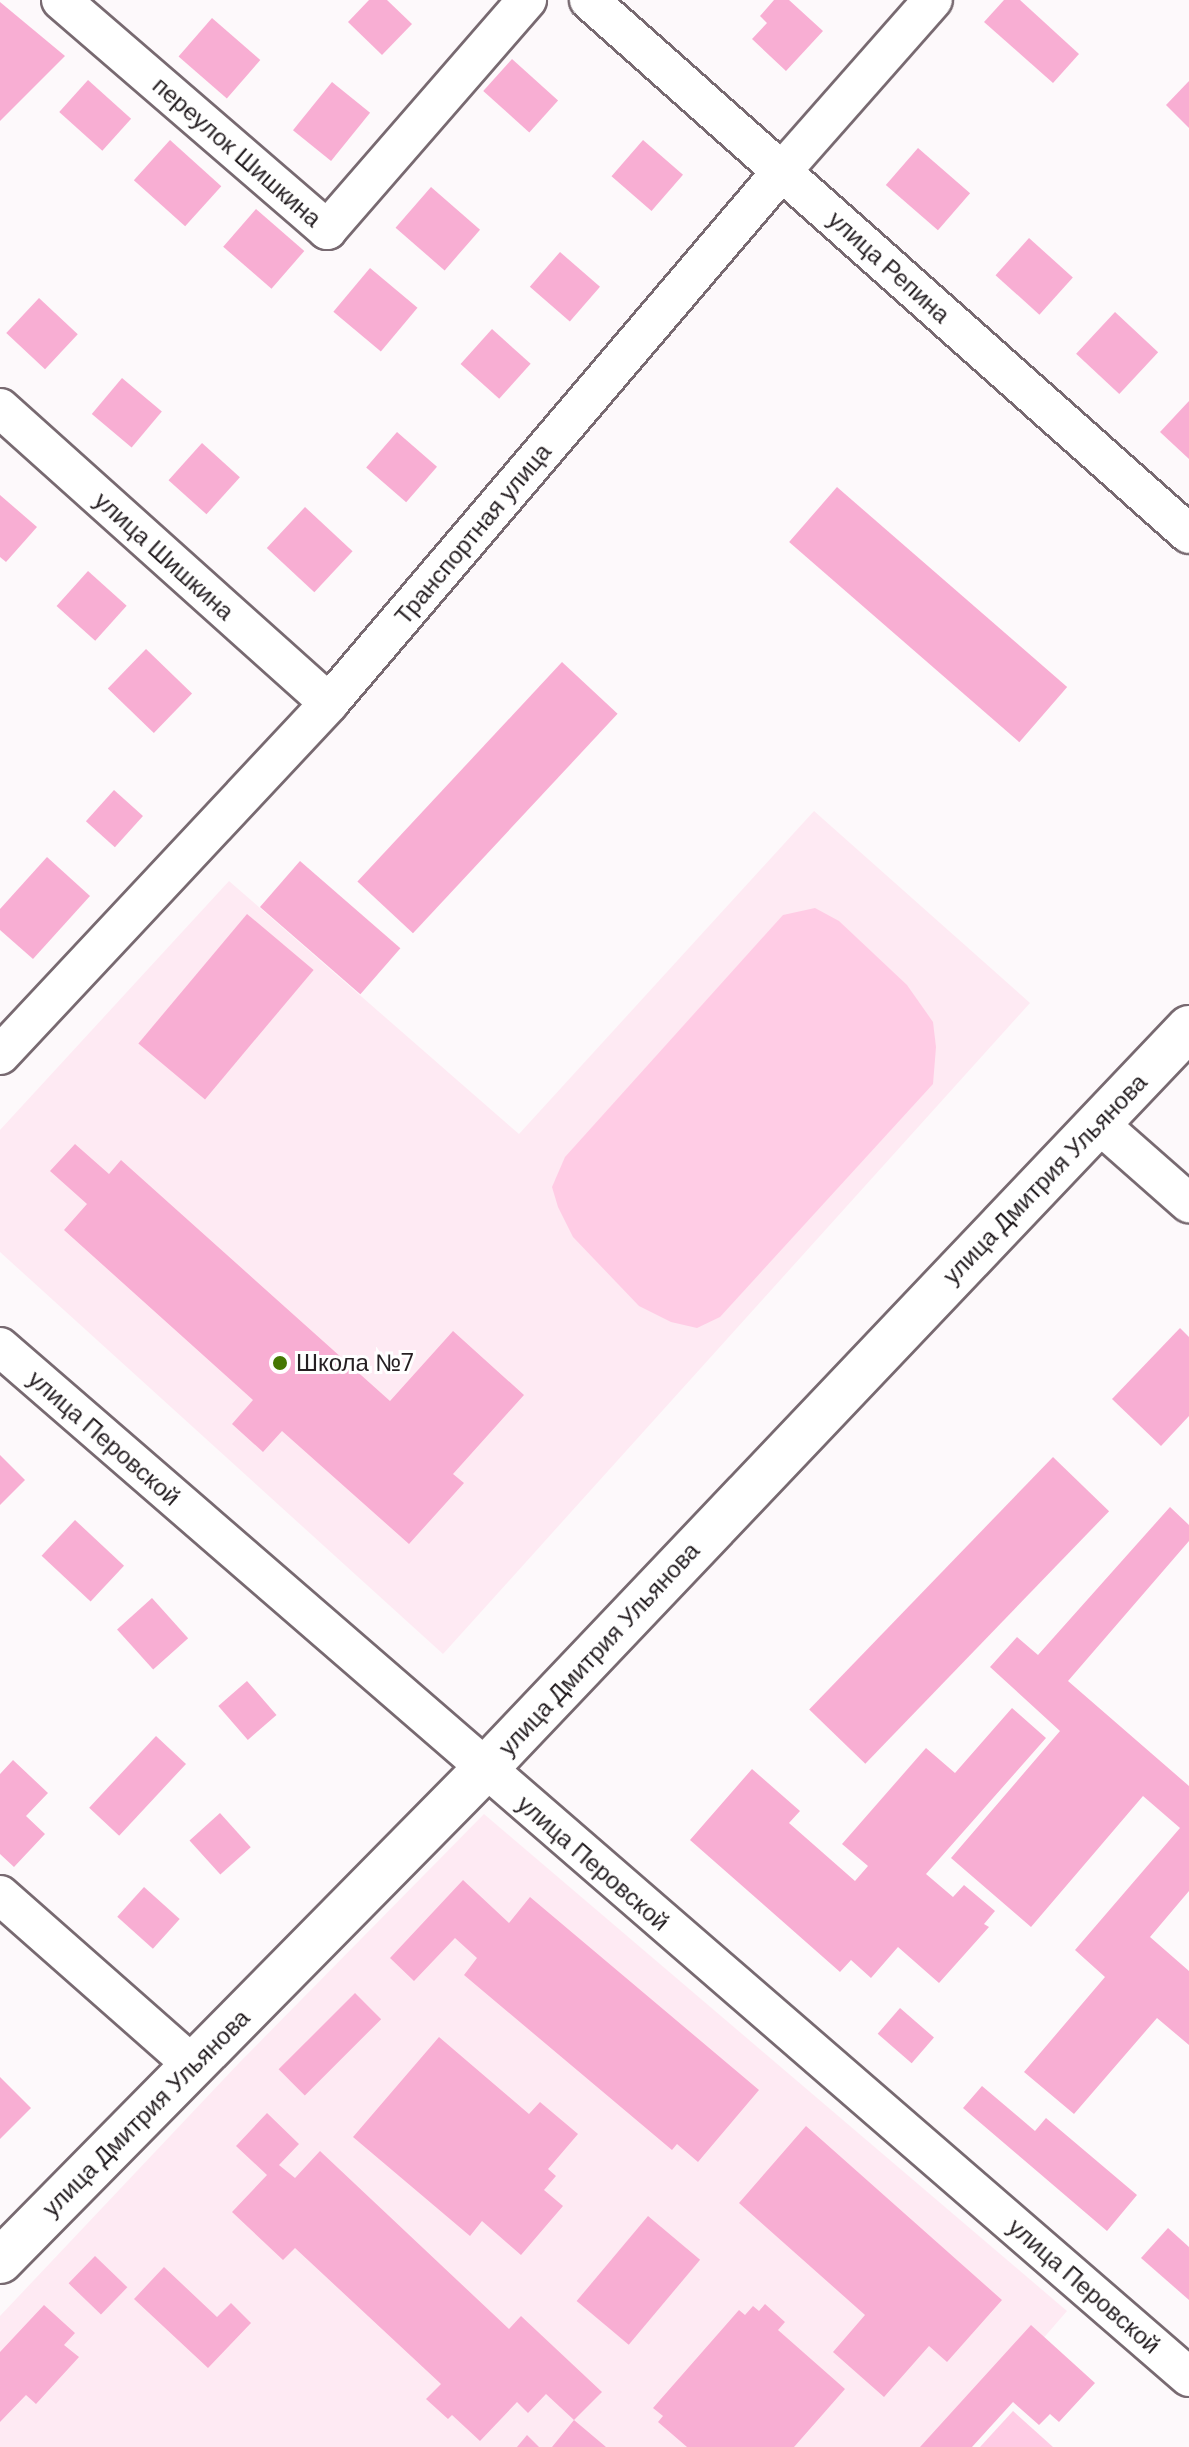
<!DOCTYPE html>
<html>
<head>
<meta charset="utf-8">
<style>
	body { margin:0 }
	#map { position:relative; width:1189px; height:2447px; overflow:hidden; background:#fdf9fb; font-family:"DM Sans",sans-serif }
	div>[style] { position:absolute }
	.built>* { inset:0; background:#feeaf3 }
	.green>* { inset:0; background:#ffcce5 }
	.building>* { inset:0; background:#f8aed3; transform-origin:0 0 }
	.roads { filter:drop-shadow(2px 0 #786a71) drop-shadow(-2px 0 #786a71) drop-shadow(0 2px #786a71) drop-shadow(0 -2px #786a71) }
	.street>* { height:38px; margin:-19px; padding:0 19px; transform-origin:19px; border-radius:19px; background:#fff }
	.secondary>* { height:44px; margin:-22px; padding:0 22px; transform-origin:22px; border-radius:22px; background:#fff }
	.dots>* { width:22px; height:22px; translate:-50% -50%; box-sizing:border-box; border:4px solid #fff; border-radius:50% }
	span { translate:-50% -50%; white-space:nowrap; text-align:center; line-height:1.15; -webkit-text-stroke:6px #fff; paint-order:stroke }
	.street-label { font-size:24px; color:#251f22 }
	.poi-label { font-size:24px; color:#251f22 }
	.left { translate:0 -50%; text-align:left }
</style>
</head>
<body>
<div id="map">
	<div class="built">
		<i style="clip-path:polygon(814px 811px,1030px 1003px,443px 1654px,0 1252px,0 1130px,229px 881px,519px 1134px)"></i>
		<i style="clip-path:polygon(484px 1814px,1067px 2311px,949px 2447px,0 2447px,0 2316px,239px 2063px)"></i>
	</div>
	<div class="green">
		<i style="clip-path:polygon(815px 908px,839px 921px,907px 985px,933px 1022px,936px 1047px,933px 1084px,720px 1317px,697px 1328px,671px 1322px,639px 1306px,573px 1237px,558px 1207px,552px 1187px,565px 1157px,783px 915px)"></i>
		<i style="clip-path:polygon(1013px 2411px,1053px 2447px,980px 2447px)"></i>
	</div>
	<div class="building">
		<i style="clip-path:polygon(369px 0,387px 0,412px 24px,382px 55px,348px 22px)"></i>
		<i style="clip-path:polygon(774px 0,789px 0,823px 31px,786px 71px,752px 39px,767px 23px,760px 16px)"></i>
		<i style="clip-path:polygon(1004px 0,1020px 0,1079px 54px,1053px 83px,984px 22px)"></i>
		<i style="clip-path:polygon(0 2px,65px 56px,0 121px)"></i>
		<i style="left:212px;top:18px;width:64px;height:51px;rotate:41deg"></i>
		<i style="left:512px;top:59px;width:62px;height:43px;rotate:42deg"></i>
		<i style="left:88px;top:80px;width:58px;height:43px;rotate:42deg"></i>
		<i style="clip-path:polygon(1189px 81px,1189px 128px,1166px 105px)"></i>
		<i style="left:332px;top:82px;width:49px;height:62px;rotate:39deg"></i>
		<i style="left:170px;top:140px;width:69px;height:54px;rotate:42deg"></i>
		<i style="left:643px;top:140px;width:53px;height:48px;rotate:41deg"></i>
		<i style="left:918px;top:148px;width:69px;height:49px;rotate:41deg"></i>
		<i style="left:431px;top:187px;width:65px;height:54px;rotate:41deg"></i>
		<i style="left:256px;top:209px;width:64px;height:50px;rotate:41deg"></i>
		<i style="left:1029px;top:238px;width:59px;height:50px;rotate:42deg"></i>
		<i style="left:560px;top:252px;width:53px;height:46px;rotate:41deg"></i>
		<i style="left:370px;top:268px;width:62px;height:57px;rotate:40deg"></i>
		<i style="left:39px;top:298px;width:53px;height:48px;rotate:43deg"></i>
		<i style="left:1115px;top:312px;width:59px;height:57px;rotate:43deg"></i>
		<i style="left:492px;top:329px;width:52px;height:47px;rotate:42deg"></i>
		<i style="left:122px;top:378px;width:52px;height:47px;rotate:40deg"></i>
		<i style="clip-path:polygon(1189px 401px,1189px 459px,1160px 432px)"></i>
		<i style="left:397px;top:432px;width:53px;height:47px;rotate:41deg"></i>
		<i style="left:202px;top:443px;width:51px;height:50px;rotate:42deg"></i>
		<i style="left:837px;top:487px;width:305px;height:73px;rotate:41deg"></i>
		<i style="clip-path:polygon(0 495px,37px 527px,6px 562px,0 557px)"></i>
		<i style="left:305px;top:507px;width:65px;height:56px;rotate:43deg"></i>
		<i style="left:88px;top:571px;width:52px;height:47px;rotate:42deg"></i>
		<i style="left:146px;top:649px;width:64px;height:55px;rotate:44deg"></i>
		<i style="left:562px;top:662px;width:76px;height:300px;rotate:43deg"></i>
		<i style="left:114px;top:790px;width:39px;height:42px;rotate:42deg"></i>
		<i style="clip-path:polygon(47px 857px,90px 896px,33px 959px,0 930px,0 909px)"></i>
		<i style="left:300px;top:861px;width:133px;height:61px;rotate:41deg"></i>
		<i style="left:247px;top:914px;width:87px;height:169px;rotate:40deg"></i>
		<i style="clip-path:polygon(75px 1144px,109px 1174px,121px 1160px,390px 1401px,453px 1331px,524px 1395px,453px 1474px,464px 1483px,409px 1544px,282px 1431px,263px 1452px,232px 1424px,253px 1400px,64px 1230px,87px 1204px,50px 1171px)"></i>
		<i style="clip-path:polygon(1180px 1328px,1189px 1337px,1189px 1416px,1161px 1446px,1112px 1399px)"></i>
		<i style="clip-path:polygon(0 1455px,25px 1480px,0 1505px)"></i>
		<i style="left:1053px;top:1457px;width:78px;height:351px;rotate:44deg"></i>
		<i style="clip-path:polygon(1170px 1507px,1189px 1525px,1189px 1541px,1068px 1681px,1189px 1786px,1189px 1891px,1150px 1937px,1189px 1971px,1189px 2045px,1157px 2018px,1074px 2114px,1024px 2072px,1105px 1977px,1075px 1950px,1180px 1828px,1143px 1796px,1031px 1927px,951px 1858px,1060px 1731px,990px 1667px,1017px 1637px,1038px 1655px)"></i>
		<i style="left:75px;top:1520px;width:67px;height:49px;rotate:43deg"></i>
		<i style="left:152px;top:1598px;width:54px;height:47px;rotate:48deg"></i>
		<i style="left:247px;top:1681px;width:45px;height:38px;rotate:49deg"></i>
		<i style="clip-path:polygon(1012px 1708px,1046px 1738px,926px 1874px,953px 1897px,964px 1885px,995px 1911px,984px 1924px,989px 1927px,939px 1983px,898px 1947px,871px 1978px,851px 1960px,840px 1972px,690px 1840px,752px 1769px,800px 1811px,789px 1823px,855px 1881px,868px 1866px,842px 1844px,926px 1748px,955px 1773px)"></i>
		<i style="left:156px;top:1736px;width:41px;height:98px;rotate:43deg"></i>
		<i style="clip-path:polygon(13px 1760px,48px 1793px,26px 1816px,45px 1834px,14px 1867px,0 1854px,0 1774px)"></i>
		<i style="left:220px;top:1813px;width:46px;height:41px;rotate:48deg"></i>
		<i style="clip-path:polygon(463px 1880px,509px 1923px,530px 1897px,759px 2090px,698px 2162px,677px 2144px,672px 2150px,464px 1975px,477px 1958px,455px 1938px,414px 1981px,390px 1958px)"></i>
		<i style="left:144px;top:1887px;width:48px;height:40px;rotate:42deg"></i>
		<i style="left:355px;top:1993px;width:37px;height:108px;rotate:45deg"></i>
		<i style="left:900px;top:2008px;width:45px;height:34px;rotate:41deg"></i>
		<i style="clip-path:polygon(439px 2037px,529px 2114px,540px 2102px,578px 2134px,548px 2169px,556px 2176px,544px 2190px,563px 2206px,521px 2255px,482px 2221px,470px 2236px,353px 2137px)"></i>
		<i style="clip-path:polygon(0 2077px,31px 2108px,0 2139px)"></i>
		<i style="clip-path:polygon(982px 2086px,1035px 2131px,1046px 2118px,1137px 2195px,1107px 2231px,963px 2108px)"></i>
		<i style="clip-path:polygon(267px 2113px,299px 2144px,279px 2165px,295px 2178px,320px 2151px,509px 2329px,521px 2316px,602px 2392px,574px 2420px,606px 2447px,552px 2447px,574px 2420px,546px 2394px,528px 2413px,517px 2402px,480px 2441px,452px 2415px,448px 2419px,426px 2399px,441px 2384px,295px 2248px,283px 2260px,232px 2212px,267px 2175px,236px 2146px)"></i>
		<i style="clip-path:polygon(806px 2126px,1002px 2300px,947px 2362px,929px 2346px,884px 2397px,833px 2352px,865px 2315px,739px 2203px)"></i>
		<i style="left:648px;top:2216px;width:68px;height:111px;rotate:40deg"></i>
		<i style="clip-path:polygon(1168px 2228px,1189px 2247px,1189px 2300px,1141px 2258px)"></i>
		<i style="left:95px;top:2256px;width:45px;height:38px;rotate:44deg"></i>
		<i style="clip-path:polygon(164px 2267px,217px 2317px,231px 2303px,251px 2323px,208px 2368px,134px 2299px)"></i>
		<i style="clip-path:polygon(765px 2304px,785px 2322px,778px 2330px,845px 2389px,794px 2447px,687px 2447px,658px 2422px,663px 2416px,653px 2408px,739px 2310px,745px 2315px,753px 2306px,759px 2311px)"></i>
		<i style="clip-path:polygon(44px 2305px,75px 2333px,64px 2345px,79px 2357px,36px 2404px,26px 2395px,0 2422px,0 2352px)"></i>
		<i style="clip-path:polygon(1031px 2325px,1095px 2383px,1059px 2422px,1050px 2414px,1039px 2425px,1013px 2402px,972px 2447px,920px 2447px)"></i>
		<i style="clip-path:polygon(527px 2435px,539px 2447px,517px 2447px)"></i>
	</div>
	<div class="roads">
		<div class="street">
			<i style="left:61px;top:0;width:352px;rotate:40.8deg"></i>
			<i style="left:327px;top:230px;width:305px;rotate:-49deg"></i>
			<i style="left:589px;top:0;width:803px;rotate:41.67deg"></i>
			<i style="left:0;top:408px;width:442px;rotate:41.9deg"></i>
			<i style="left:0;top:1055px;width:482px;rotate:-46.9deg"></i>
			<i style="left:329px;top:703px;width:699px;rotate:-49.59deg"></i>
			<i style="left:782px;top:171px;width:228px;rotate:-48.6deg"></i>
			<i style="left:1097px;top:1122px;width:123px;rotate:41.4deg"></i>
			<i style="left:0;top:1347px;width:1573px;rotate:40.9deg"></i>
			<i style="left:0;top:1895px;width:257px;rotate:41.4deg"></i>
		</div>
		<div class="secondary">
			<i style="left:0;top:2261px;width:691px;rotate:-45.41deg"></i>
			<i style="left:485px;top:1769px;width:1022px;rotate:-46.47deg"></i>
		</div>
	</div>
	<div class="dots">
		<i style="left:280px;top:1363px;background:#447701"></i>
	</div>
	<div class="street-label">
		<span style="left:237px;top:152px;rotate:41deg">переулок Шишкина</span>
		<span style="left:889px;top:267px;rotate:42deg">улица Репина</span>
		<span style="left:473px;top:534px;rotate:-50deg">Транспортная улица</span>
		<span style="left:164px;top:556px;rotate:42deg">улица Шишкина</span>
		<span style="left:1045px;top:1179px;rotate:-46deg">улица Дмитрия Ульянова</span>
		<span style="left:104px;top:1438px;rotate:41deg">улица Перовской</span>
		<span style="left:599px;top:1649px;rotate:-47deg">улица Дмитрия Ульянова</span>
		<span style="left:593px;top:1863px;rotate:41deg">улица Перовской</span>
		<span style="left:146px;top:2113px;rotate:-45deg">улица Дмитрия Ульянова</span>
		<span style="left:1084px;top:2286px;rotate:41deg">улица Перовской</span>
	</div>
	<div class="poi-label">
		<span class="left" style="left:296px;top:1363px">Школа №7</span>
	</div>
</div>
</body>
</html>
